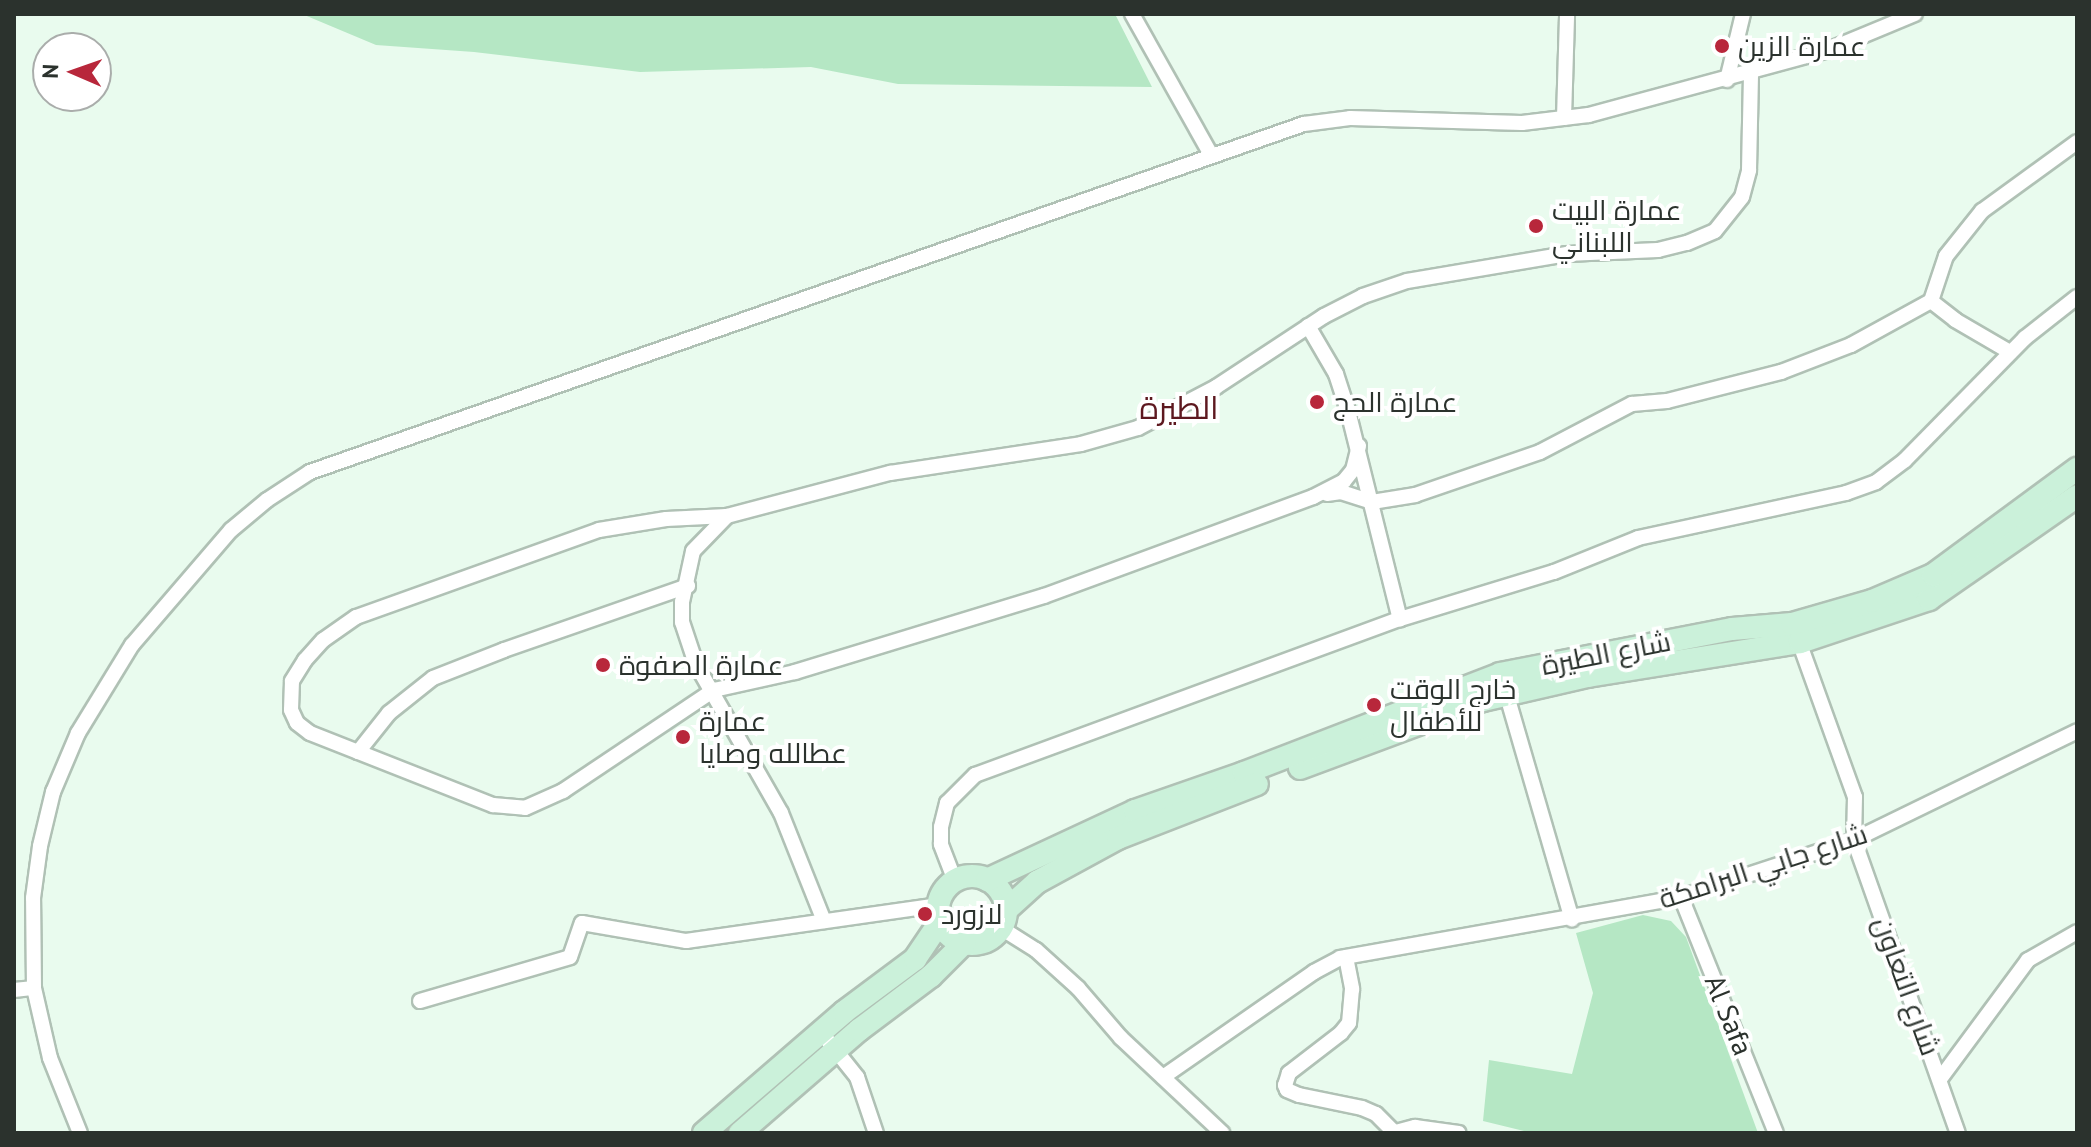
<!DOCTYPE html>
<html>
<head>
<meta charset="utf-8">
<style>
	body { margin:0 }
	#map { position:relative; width:2091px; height:1147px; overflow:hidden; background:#e9fbee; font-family:"PT Sans",Cairo,sans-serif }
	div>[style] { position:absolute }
	.green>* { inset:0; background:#b5e7c4 }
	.roads { filter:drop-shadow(2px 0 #b0c1b5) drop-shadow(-2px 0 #b0c1b5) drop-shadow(0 2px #b0c1b5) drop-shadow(0 -2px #b0c1b5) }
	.minor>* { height:14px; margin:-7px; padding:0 7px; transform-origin:7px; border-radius:7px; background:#fff }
	.secondary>* { height:22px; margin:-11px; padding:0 11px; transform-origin:11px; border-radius:11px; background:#cbf1da }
	.secondary>.ring { margin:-11px; padding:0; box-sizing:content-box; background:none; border:22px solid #cbf1da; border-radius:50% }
	.dots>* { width:22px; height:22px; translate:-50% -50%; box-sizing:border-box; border:4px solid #fff; border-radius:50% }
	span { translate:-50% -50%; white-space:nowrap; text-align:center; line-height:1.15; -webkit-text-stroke:8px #fff; paint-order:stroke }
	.poi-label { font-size:28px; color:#2b322d }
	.left { translate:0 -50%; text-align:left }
	.street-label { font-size:28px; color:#2b322d }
	.quarter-label { font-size:32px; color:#5d181f }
	.frame { position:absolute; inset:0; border:16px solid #2b322d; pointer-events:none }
	.north { position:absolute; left:32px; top:32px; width:80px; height:80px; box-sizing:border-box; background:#fff; border:2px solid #aaadab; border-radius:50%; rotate:272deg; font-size:22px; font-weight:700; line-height:32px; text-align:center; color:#2b322d }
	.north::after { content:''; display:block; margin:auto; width:28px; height:36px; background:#b8273b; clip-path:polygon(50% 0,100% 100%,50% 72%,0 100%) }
</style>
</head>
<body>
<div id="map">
	<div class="green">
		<i style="clip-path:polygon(302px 14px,1115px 14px,1152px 87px,898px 84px,811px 67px,640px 72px,474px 52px,376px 45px)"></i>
		<i style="clip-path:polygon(1643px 915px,1671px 921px,1686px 937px,1758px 1133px,1532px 1133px,1483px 1121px,1489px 1060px,1572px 1074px,1593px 993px,1576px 933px)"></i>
	</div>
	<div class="roads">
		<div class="minor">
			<i style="left:1132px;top:14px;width:162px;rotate:60.7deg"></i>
			<i style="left:1727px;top:80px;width:68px;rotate:-76.4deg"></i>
			<i style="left:1564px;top:118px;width:104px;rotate:-88.3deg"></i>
			<i style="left:1931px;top:301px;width:31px;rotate:38deg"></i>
			<i style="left:1955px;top:320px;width:64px;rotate:30.2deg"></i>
			<i style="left:1308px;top:326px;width:56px;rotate:59.7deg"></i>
			<i style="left:1336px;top:374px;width:35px;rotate:72deg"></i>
			<i style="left:1347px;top:407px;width:219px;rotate:76deg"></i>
			<i style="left:1327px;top:494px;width:14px;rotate:-8deg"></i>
			<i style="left:1341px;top:492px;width:33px;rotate:18deg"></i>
			<i style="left:1372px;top:502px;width:44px;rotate:-9.2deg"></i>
			<i style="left:1415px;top:495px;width:132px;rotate:-19deg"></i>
			<i style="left:1540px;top:452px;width:104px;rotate:-27.6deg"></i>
			<i style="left:1632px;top:404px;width:35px;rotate:-5deg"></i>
			<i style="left:1667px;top:401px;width:118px;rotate:-14.3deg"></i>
			<i style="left:1781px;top:372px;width:75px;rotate:-21.1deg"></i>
			<i style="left:1851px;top:345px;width:91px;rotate:-28.8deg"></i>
			<i style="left:1931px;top:301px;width:47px;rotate:-71.6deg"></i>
			<i style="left:1946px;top:256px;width:58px;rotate:-51.3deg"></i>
			<i style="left:1982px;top:211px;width:117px;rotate:-36deg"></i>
			<i style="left:727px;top:516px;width:61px;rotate:177.2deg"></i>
			<i style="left:666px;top:519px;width:68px;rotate:170.7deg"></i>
			<i style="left:599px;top:530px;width:258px;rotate:160.3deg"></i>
			<i style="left:356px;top:617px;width:40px;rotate:145.1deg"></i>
			<i style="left:323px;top:640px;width:27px;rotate:132deg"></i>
			<i style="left:305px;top:660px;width:25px;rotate:122deg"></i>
			<i style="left:292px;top:681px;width:29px;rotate:92deg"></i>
			<i style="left:291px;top:710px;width:14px;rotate:65deg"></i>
			<i style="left:297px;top:723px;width:16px;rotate:38deg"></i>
			<i style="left:310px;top:733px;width:197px;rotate:21.5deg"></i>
			<i style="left:493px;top:805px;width:32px;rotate:5deg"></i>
			<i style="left:525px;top:808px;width:42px;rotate:-24.1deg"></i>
			<i style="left:563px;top:791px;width:182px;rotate:-33.8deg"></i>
			<i style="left:714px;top:690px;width:83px;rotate:-12.5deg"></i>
			<i style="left:795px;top:672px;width:260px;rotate:-17deg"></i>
			<i style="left:1044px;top:596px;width:287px;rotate:-20.2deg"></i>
			<i style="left:1313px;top:497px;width:35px;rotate:-27deg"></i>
			<i style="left:1344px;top:481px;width:14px;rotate:-51deg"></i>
			<i style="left:1353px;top:470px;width:25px;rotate:-76deg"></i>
			<i style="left:1797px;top:636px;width:171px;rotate:70.2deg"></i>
			<i style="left:1855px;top:797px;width:43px;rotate:91.3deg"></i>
			<i style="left:1854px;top:840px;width:311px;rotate:70.5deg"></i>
			<i style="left:1505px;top:689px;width:240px;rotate:73.8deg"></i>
			<i style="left:358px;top:752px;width:50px;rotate:-51.5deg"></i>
			<i style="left:389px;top:713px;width:56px;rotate:-38.5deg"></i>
			<i style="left:433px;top:678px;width:76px;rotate:-21.5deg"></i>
			<i style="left:504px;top:650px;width:195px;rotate:-19.2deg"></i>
			<i style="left:955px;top:881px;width:40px;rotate:-111deg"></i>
			<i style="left:941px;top:844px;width:17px;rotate:-90deg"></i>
			<i style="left:941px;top:827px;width:25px;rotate:-76deg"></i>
			<i style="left:947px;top:803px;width:40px;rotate:-45deg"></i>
			<i style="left:975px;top:775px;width:453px;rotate:-20.2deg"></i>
			<i style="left:1400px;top:619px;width:161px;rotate:-17deg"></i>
			<i style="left:1554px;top:572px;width:91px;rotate:-22deg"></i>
			<i style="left:1638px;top:538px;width:213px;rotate:-12.2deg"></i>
			<i style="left:1846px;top:493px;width:32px;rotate:-20deg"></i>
			<i style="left:1876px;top:482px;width:36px;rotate:-37deg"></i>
			<i style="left:1905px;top:460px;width:171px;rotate:-45.5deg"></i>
			<i style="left:2025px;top:338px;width:66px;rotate:-38.3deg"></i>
			<i style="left:1681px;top:897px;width:254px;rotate:68.1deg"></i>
			<i style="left:824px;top:921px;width:116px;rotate:-111.7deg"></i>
			<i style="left:781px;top:813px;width:172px;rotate:-119.7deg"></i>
			<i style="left:696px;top:664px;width:44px;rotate:-108.4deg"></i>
			<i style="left:682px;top:622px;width:20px;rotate:-90deg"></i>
			<i style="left:682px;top:602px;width:52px;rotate:-77.8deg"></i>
			<i style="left:693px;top:551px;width:49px;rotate:-45.8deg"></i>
			<i style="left:727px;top:516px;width:169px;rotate:-14.8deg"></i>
			<i style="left:890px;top:473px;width:193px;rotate:-8.6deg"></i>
			<i style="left:1081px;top:444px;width:59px;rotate:-15.7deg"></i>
			<i style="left:1138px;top:428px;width:88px;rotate:-27.7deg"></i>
			<i style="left:1216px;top:387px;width:129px;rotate:-33.3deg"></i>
			<i style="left:1324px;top:316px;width:44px;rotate:-27.1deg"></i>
			<i style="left:1363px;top:296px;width:46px;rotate:-18.8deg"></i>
			<i style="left:1407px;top:281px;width:162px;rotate:-9.6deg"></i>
			<i style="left:1567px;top:254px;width:91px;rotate:-2.5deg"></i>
			<i style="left:1658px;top:250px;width:30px;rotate:-14deg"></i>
			<i style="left:1687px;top:243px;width:30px;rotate:-23deg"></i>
			<i style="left:1715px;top:231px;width:43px;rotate:-51.5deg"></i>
			<i style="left:1742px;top:197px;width:28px;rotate:-75deg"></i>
			<i style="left:1749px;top:170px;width:97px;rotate:-88.8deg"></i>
			<i style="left:1001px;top:928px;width:41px;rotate:32.2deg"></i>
			<i style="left:1036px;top:950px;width:57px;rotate:42.1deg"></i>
			<i style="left:1078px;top:988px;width:66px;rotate:49.3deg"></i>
			<i style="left:1121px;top:1038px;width:139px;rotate:43.2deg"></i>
			<i style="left:1346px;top:957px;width:33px;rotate:79deg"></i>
			<i style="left:1352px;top:989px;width:34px;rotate:95deg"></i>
			<i style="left:1349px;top:1023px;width:13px;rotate:129deg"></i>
			<i style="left:1341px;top:1033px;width:66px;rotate:142.4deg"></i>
			<i style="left:1289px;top:1073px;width:13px;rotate:108deg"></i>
			<i style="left:1285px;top:1085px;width:5px;rotate:68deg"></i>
			<i style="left:1287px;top:1090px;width:13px;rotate:23deg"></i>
			<i style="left:1299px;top:1095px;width:64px;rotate:11.7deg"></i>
			<i style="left:1362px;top:1108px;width:15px;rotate:23deg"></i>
			<i style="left:1376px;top:1114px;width:25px;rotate:45deg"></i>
			<i style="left:14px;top:990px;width:20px;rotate:-6deg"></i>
			<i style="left:420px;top:1001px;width:156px;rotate:-16.3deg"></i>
			<i style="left:570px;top:957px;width:36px;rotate:-71deg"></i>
			<i style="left:582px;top:923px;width:106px;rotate:9.8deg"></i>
			<i style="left:686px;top:941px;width:256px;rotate:-8.1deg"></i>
			<i style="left:821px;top:1032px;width:58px;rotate:51.3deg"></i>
			<i style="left:857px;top:1077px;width:59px;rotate:71.3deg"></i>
			<i style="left:1163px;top:1077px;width:184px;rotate:-34.8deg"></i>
			<i style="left:1314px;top:972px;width:30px;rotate:-28deg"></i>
			<i style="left:1340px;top:958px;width:346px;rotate:-10.1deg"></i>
			<i style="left:1681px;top:897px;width:182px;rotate:-18.2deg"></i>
			<i style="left:1854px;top:840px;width:248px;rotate:-26deg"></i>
			<i style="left:1940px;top:1079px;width:148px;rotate:-53.5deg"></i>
			<i style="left:2028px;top:960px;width:56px;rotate:-29.7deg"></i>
			<i style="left:80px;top:1133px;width:81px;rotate:-111.8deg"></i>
			<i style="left:50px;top:1058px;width:72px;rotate:-102.9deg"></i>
			<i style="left:34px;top:988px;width:90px;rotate:-90.6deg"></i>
			<i style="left:33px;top:898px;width:52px;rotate:-82.3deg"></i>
			<i style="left:40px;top:846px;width:56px;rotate:-76.5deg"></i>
			<i style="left:53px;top:792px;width:64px;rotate:-67deg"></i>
			<i style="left:78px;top:733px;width:103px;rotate:-58.5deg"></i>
			<i style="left:132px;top:645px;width:152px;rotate:-49.3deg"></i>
			<i style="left:231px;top:530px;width:47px;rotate:-39.8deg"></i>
			<i style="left:267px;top:500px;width:51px;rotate:-33.1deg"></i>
			<i style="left:310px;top:472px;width:1053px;rotate:-19.3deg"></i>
			<i style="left:1304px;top:124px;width:46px;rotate:-7.4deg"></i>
			<i style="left:1350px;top:118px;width:172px;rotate:1.7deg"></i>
			<i style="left:1522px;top:123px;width:67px;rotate:-6.8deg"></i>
			<i style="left:1589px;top:115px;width:248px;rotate:-15.2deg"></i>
			<i style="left:1828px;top:50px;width:94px;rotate:-22.5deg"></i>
			<i style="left:1392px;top:1133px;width:24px;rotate:-15deg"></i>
			<i style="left:1415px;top:1127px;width:44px;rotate:7.8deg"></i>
		</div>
		<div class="secondary">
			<i style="left:1300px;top:768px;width:195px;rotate:-20.4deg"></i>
			<i style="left:1483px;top:700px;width:108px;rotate:-12.9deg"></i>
			<i style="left:1588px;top:676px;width:215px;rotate:-9.1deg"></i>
			<i style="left:1800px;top:642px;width:136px;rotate:-18.4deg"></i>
			<i style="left:1929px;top:599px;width:180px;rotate:-34.8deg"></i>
			<i class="ring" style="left:938px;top:876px;width:46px;height:46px"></i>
			<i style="left:987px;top:880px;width:163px;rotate:-25deg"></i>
			<i style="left:1135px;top:811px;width:115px;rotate:-19.2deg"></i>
			<i style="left:1244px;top:773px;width:274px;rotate:-21.1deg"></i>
			<i style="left:1500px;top:674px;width:236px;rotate:-11deg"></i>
			<i style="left:1732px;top:629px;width:60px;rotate:-4.8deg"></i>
			<i style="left:1792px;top:624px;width:83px;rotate:-16deg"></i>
			<i style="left:1872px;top:601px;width:66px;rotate:-23.1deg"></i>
			<i style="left:1933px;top:575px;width:179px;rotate:-36.4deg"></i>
			<i style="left:1006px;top:910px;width:42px;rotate:-42.1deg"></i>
			<i style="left:1037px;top:882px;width:92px;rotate:-28.5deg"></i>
			<i style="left:1118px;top:838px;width:149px;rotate:-21.2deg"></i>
			<i style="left:704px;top:1133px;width:185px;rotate:-40.8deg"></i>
			<i style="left:844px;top:1012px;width:89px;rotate:-36.7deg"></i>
			<i style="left:915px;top:959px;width:45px;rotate:-56deg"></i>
			<i style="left:740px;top:1133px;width:157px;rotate:-40.9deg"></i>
			<i style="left:859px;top:1030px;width:90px;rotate:-36.9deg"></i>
			<i style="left:931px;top:976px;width:47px;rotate:-45deg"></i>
		</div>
	</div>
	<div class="dots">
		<i style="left:1722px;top:46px;background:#b8273b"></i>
		<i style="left:1536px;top:226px;background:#b8273b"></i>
		<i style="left:1317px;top:402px;background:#b8273b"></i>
		<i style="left:603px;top:665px;background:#b8273b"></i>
		<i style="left:1374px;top:705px;background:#b8273b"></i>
		<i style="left:683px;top:737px;background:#b8273b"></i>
		<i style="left:925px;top:914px;background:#b8273b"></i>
	</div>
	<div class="poi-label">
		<span class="left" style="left:1738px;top:46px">عمارة الزين</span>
		<span class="left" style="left:1552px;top:226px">عمارة البيت<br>اللبناني</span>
		<span class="left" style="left:1333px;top:402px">عمارة الحج</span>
		<span class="left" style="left:619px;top:665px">عمارة الصفوة</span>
		<span class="left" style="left:1390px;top:705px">خارج الوقت<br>للأطفال</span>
		<span class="left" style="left:699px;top:737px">عمارة<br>عطالله وصايا</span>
		<span class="left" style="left:941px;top:914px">لازورد</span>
	</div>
	<div class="street-label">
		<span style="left:1606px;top:653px;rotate:-11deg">شارع الطيرة</span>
		<span style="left:1763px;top:866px;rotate:-18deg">شارع جابي البرامكة</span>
		<span style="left:1907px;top:986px;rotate:70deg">شارع التعاون</span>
		<span style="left:1729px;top:1015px;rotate:68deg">Al Safa</span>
	</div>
	<div class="quarter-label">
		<span style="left:1179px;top:407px">الطيرة</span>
	</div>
	<div class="frame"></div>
	<div class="north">N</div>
</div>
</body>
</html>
